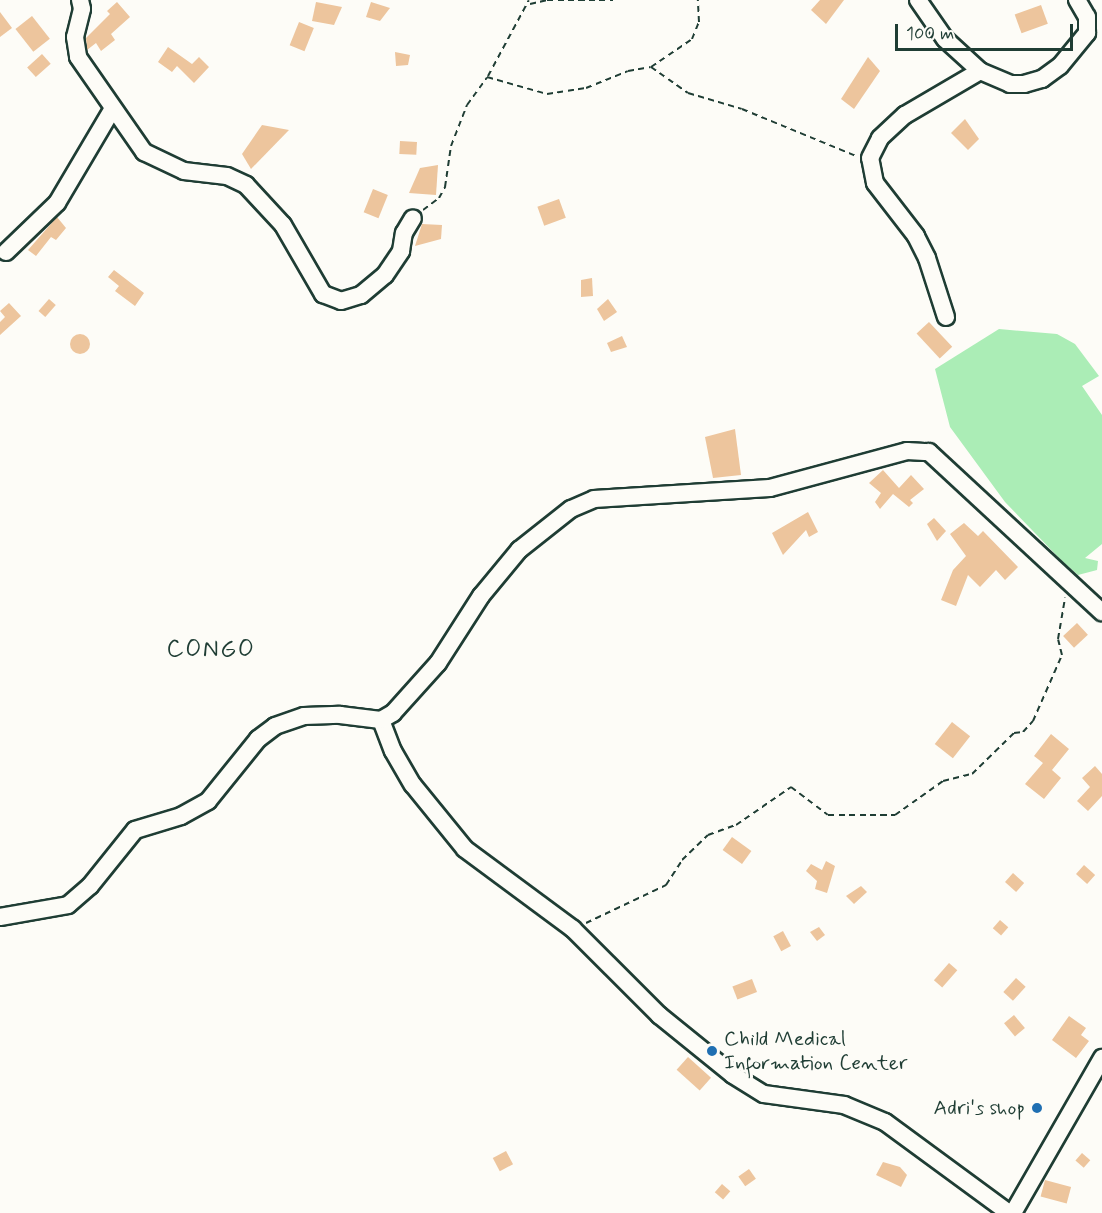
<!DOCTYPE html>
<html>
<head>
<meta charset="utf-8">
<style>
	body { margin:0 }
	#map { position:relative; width:1102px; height:1213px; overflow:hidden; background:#fdfcf7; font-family:Mynerve,sans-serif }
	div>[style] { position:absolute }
	.green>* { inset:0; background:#abedb6 }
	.building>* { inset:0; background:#edc59d; transform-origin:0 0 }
	.round { border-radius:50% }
	.path>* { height:2px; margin-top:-1px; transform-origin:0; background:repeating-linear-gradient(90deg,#1f3d34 0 6px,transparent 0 10.5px) }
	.roads { filter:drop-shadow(2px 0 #1f3d34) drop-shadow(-2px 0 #1f3d34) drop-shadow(0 2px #1f3d34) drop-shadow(0 -2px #1f3d34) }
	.minor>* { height:16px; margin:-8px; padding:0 8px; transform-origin:8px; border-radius:8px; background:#fdfcf7 }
	.dots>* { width:16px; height:16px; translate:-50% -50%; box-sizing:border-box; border:3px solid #fdfcf7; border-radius:50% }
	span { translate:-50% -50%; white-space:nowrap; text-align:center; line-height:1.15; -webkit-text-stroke:6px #fdfcf7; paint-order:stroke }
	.poi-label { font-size:21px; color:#1f3d34 }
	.left { translate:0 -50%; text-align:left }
	.right { translate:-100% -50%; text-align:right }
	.quarter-label { font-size:24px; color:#1f3d34; letter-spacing:1.5px }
	.scale { position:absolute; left:895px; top:24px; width:178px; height:27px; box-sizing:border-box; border:3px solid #1f3d34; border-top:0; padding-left:8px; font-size:18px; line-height:21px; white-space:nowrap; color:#1f3d34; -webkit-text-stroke:4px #fdfcf7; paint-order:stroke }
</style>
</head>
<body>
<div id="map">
	<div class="green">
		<i style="clip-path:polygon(999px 329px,1057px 334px,1075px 344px,1099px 376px,1082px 386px,1102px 415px,1102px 544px,1085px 558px,1098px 561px,1097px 570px,1078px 575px,1062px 561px,1005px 502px,950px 427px,935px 369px)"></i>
	</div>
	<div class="building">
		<i style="clip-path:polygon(820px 0,844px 0,826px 24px,811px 10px)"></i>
		<i style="clip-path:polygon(117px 2px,130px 17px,111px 34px,115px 40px,101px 51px,96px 43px,87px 50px,86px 38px,110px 14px,107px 11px)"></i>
		<i style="clip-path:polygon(316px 2px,342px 7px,334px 25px,312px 21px)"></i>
		<i style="clip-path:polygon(371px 2px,390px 8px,380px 21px,366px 17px)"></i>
		<i style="left:1041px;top:5px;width:20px;height:28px;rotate:70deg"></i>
		<i style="clip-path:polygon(0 12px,12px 28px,0 37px)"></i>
		<i style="left:32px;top:16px;width:29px;height:21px;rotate:52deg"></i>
		<i style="left:299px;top:22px;width:16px;height:25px;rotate:22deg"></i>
		<i style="clip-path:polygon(168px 47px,192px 64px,199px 57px,209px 67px,194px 83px,177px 66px,172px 72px,158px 62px)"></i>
		<i style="clip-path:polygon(395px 52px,410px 55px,408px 65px,396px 66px)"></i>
		<i style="left:42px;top:54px;width:13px;height:20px;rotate:48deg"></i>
		<i style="clip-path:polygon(868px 57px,880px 71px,854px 109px,841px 99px)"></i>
		<i style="clip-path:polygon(965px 119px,979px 139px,968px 150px,951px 133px)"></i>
		<i style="clip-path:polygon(262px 125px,289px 130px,251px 169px,242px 154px)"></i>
		<i style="left:400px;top:141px;width:17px;height:13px;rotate:3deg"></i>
		<i style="clip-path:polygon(438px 165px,436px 195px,409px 193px,420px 168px)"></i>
		<i style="left:373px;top:189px;width:16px;height:25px;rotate:22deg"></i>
		<i style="left:559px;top:199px;width:20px;height:23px;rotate:70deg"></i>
		<i style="clip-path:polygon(57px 217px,66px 228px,56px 240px,51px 237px,36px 256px,28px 250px)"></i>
		<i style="clip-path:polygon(422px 224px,442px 225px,441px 239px,415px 246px)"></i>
		<i style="clip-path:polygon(114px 270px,144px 293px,135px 306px,115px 291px,119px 286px,108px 277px)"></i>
		<i style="clip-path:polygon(592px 278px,593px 296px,581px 297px,581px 280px)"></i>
		<i style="left:49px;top:299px;width:9px;height:16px;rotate:41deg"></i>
		<i style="clip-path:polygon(608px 299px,617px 312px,604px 321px,597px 309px)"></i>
		<i style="clip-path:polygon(9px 303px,21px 316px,0 335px,0 322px,5px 317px,0 311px)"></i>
		<i style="left:929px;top:322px;width:34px;height:17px;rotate:47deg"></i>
		<i class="round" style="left:70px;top:334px;width:20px;height:20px"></i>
		<i style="clip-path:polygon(622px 336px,627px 347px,611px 352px,607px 343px)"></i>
		<i style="clip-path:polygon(735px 429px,741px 475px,713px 478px,705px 437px)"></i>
		<i style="clip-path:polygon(883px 470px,899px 488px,911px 475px,924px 489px,910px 500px,913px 503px,909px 507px,893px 494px,880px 509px,875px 502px,881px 493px,869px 483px)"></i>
		<i style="clip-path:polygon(808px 512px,818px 532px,809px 537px,806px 530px,783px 555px,772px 533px)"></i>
		<i style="clip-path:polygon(934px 518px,946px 531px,937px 541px,927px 524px)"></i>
		<i style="clip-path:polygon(964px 523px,978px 536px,983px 531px,1018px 567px,1005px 580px,996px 570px,980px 587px,968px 575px,956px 606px,941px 600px,953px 570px,966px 556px,950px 534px)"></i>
		<i style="left:1077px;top:623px;width:16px;height:19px;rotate:47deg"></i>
		<i style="left:952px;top:722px;width:23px;height:28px;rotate:38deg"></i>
		<i style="clip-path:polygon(1051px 734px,1069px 749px,1052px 770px,1061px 778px,1044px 799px,1025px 784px,1043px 763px,1034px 756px)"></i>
		<i style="clip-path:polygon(1095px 766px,1102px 774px,1102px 796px,1088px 811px,1077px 801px,1090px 787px,1082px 778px)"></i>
		<i style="left:732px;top:837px;width:24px;height:16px;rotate:36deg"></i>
		<i style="clip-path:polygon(826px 861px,835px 866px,827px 893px,815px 889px,817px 881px,806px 871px,811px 864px,822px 870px)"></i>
		<i style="left:1084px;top:865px;width:15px;height:12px;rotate:42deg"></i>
		<i style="left:1013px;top:873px;width:15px;height:12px;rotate:42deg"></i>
		<i style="clip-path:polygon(861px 886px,867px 892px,854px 904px,846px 896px)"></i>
		<i style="left:1000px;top:920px;width:11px;height:11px;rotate:41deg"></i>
		<i style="clip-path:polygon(819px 927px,825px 935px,817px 941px,810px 932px)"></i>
		<i style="left:783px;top:931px;width:17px;height:11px;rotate:62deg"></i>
		<i style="left:949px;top:963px;width:11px;height:23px;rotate:41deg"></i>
		<i style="left:1016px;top:978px;width:13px;height:19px;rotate:42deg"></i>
		<i style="left:752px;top:979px;width:14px;height:21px;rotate:69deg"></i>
		<i style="left:1014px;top:1015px;width:17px;height:13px;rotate:50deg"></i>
		<i style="clip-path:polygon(1069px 1016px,1086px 1028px,1081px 1035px,1089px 1041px,1076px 1058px,1052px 1040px)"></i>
		<i style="left:688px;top:1057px;width:31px;height:17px;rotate:42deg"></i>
		<i style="left:506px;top:1151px;width:15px;height:15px;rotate:62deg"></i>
		<i style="left:1082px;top:1153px;width:11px;height:10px;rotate:41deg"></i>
		<i style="clip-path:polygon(883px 1162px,900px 1167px,907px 1175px,901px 1187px,876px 1175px)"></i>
		<i style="left:749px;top:1169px;width:12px;height:13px;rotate:55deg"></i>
		<i style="left:1045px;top:1180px;width:27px;height:17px;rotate:15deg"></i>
		<i style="left:722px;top:1184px;width:11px;height:11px;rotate:41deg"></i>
	</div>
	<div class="path">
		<i style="left:530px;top:4px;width:17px;rotate:-13deg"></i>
		<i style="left:547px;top:0;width:66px"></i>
		<i style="left:651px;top:67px;width:45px;rotate:35.1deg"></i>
		<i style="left:688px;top:93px;width:56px;rotate:16.5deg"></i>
		<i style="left:742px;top:109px;width:123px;rotate:22.4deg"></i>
		<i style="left:488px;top:76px;width:86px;rotate:-61.7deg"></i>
		<i style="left:423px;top:210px;width:20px;rotate:-37deg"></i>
		<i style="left:439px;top:198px;width:13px;rotate:-61deg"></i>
		<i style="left:445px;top:187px;width:41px;rotate:-81.7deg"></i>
		<i style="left:451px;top:146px;width:44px;rotate:-68.7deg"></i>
		<i style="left:467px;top:105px;width:34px;rotate:-54deg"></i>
		<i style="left:487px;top:77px;width:62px;rotate:15.8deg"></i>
		<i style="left:547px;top:94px;width:39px;rotate:-9deg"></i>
		<i style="left:586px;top:88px;width:45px;rotate:-22deg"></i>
		<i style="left:628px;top:71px;width:23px;rotate:-10deg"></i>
		<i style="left:651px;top:67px;width:50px;rotate:-34.3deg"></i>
		<i style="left:692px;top:39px;width:18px;rotate:-68deg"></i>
		<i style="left:699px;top:22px;width:22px;rotate:-93deg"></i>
		<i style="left:586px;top:923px;width:89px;rotate:-25.4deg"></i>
		<i style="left:666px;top:885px;width:30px;rotate:-57deg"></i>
		<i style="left:682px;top:860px;width:36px;rotate:-44deg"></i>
		<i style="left:708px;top:835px;width:30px;rotate:-20deg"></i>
		<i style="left:736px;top:825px;width:67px;rotate:-34.6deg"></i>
		<i style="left:791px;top:787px;width:46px;rotate:37.1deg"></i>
		<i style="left:828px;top:815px;width:67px"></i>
		<i style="left:895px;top:815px;width:59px;rotate:-35.3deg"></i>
		<i style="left:943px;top:781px;width:30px;rotate:-14deg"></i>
		<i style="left:972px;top:774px;width:59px;rotate:-44.3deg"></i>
		<i style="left:1014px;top:733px;width:9px;rotate:-6deg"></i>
		<i style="left:1023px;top:732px;width:15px;rotate:-48deg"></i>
		<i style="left:1033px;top:721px;width:72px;rotate:-66.3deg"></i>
		<i style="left:1062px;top:655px;width:16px;rotate:-104deg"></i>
		<i style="left:1058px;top:639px;width:42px;rotate:-80.3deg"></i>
	</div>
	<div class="roads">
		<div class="minor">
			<i style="left:80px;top:0;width:9px;rotate:77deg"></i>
			<i style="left:82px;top:9px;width:29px;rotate:104deg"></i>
			<i style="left:75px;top:37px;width:20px;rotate:81deg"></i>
			<i style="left:78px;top:57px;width:116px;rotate:55.2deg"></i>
			<i style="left:144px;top:152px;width:44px;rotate:25.4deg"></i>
			<i style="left:184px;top:171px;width:43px;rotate:6.6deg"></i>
			<i style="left:227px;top:176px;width:21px;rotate:25deg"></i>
			<i style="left:246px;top:185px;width:54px;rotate:47.2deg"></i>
			<i style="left:283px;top:225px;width:80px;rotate:59.9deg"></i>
			<i style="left:323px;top:294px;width:19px;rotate:21deg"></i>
			<i style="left:341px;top:301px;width:21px;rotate:-17deg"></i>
			<i style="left:361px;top:295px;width:31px;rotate:-40deg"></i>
			<i style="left:385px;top:275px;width:29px;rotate:-56deg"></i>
			<i style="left:401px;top:251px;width:18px;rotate:-81deg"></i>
			<i style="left:404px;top:233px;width:17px;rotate:-59deg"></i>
			<i style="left:918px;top:0;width:47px;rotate:55.3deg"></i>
			<i style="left:945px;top:39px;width:47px;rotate:42.4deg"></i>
			<i style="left:980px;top:71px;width:33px;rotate:23deg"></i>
			<i style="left:1010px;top:84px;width:14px"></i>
			<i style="left:1024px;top:84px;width:19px;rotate:-16deg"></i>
			<i style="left:1042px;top:79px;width:22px;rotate:-36deg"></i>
			<i style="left:1060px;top:66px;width:43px;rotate:-50.7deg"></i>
			<i style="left:1087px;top:33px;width:16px;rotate:-90deg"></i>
			<i style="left:1087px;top:17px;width:20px;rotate:-120deg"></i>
			<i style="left:6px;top:252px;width:71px;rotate:-43.9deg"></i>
			<i style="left:57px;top:203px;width:108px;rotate:-59.4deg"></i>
			<i style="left:946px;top:317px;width:62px;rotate:-107.9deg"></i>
			<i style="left:927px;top:258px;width:25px;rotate:-117deg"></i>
			<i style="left:916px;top:236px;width:67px;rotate:-127.7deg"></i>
			<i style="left:875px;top:183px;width:25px;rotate:-101deg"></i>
			<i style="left:870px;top:158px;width:22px;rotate:-63deg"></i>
			<i style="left:880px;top:138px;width:34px;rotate:-43deg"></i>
			<i style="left:905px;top:115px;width:87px;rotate:-30.4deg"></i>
			<i style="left:381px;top:720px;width:33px;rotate:69deg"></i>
			<i style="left:393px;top:751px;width:39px;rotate:60deg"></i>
			<i style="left:413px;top:785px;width:82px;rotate:50.9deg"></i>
			<i style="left:465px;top:849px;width:134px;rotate:36.5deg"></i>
			<i style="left:573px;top:929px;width:122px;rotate:45deg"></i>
			<i style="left:659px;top:1015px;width:95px;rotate:39deg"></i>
			<i style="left:733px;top:1075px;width:36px;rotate:32deg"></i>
			<i style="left:764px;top:1094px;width:81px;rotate:7.8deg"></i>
			<i style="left:844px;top:1105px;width:44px;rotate:22.5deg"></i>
			<i style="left:885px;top:1122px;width:154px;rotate:36.3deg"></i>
			<i style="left:0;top:917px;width:69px;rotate:-10deg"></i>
			<i style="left:68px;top:905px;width:29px;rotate:-41deg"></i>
			<i style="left:90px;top:886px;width:72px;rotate:-51.2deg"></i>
			<i style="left:135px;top:830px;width:48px;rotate:-16.9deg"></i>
			<i style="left:181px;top:816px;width:31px;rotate:-29deg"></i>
			<i style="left:208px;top:801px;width:80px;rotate:-51.1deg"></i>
			<i style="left:258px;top:739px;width:21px;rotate:-37deg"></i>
			<i style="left:275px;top:726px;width:31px;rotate:-19deg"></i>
			<i style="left:304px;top:716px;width:36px;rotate:-2deg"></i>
			<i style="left:340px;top:715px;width:41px;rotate:7deg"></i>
			<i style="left:381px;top:720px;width:14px;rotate:-30deg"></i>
			<i style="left:393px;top:713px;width:67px;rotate:-48deg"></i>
			<i style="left:438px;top:663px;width:80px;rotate:-57.3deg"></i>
			<i style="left:481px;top:596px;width:60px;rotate:-50.4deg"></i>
			<i style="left:519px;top:550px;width:66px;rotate:-38.3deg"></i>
			<i style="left:571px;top:509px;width:25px;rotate:-23deg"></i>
			<i style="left:594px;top:499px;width:176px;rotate:-3.6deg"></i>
			<i style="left:770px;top:488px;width:142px;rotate:-15.1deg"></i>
			<i style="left:907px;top:451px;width:22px;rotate:3deg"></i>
			<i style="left:929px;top:452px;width:236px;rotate:42.8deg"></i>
			<i style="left:1013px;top:1213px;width:179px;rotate:-60.1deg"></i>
		</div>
	</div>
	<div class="dots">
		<i style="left:712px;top:1051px;background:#1f6fb2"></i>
		<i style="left:1037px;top:1108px;background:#1f6fb2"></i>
	</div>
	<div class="poi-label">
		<span class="left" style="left:724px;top:1051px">Child Medical<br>Information Center</span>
		<span class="right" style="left:1025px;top:1108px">Adri's shop</span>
	</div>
	<div class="quarter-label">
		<span style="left:211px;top:650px">CONGO</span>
	</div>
	<div class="scale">100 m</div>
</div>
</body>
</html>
